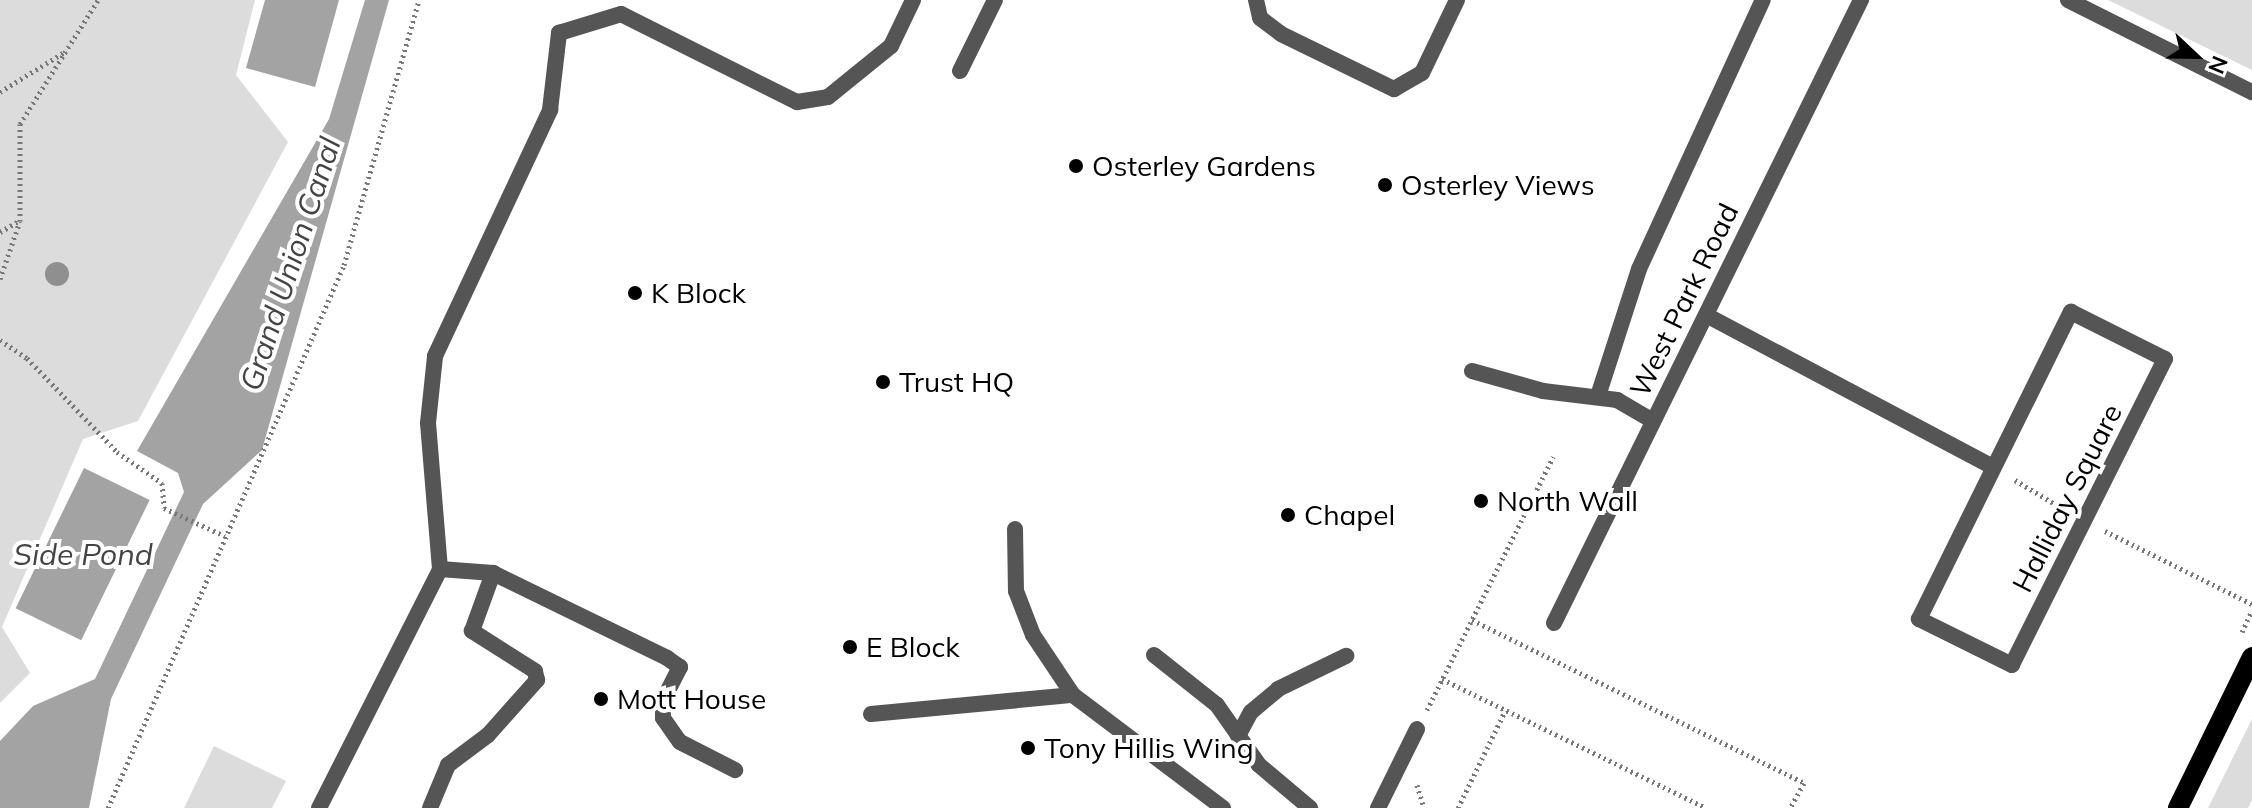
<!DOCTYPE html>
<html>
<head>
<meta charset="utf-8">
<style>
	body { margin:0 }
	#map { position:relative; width:2252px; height:808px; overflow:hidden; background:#fff; font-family:Mulish,sans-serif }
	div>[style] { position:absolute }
	.green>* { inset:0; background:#dcdcdc }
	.water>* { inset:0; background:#a3a3a3; transform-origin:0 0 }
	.path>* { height:5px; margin-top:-2.5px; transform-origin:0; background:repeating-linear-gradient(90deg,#777 0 2px,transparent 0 6px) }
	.service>* { height:16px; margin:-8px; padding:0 8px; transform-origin:8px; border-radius:8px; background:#555 }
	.minor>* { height:16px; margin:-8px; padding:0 8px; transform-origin:8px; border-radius:8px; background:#555 }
	.primary>* { height:20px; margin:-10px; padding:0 10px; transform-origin:10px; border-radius:10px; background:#000 }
	.trees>* { width:24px; height:24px; margin:-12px; border-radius:50%; background:#8f8f8f }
	.dots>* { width:22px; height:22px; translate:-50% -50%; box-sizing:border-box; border:4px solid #fff; border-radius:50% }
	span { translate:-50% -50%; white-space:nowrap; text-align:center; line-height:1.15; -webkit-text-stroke:8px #fff; paint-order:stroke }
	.poi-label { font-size:28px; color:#000 }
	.left { translate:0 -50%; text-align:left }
	.street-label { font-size:28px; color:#000 }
	.water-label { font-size:30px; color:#444; font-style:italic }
	.north { position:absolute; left:2156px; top:16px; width:80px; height:80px; -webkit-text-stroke:6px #fff; paint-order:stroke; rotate:112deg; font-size:22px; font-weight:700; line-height:32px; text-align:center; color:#000 }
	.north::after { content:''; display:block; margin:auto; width:28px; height:36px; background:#000; clip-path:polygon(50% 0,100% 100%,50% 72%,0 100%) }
</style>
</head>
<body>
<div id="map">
	<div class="green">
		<i style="clip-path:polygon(0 0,255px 0,236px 75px,288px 142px,138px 421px,83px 439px,2px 627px,30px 673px,0 703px)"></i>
		<i style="clip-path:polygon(2108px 0,2252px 0,2252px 70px)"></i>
		<i style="clip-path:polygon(2252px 719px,2252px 800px,2248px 808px,2208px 808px)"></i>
		<i style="clip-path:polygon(214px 746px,286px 781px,272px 808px,184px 808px)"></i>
	</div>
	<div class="water">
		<i style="clip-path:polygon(265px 0,339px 0,315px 87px,246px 68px)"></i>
		<i style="clip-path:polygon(365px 0,389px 0,262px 450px,203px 504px,111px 699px,89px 808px,0 808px,0 741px,33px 706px,95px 679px,184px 492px,178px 473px,137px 451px,329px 119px)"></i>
		<i style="left:84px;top:468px;width:73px;height:156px;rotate:26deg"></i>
	</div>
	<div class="path">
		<i style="left:0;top:92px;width:78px;rotate:-31.8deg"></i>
		<i style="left:0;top:232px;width:22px;rotate:-30deg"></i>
		<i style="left:0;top:279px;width:61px;rotate:-71deg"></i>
		<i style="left:20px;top:221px;width:97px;rotate:-90deg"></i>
		<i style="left:20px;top:124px;width:146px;rotate:-57.8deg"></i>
		<i style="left:0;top:340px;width:32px;rotate:34deg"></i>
		<i style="left:27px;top:358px;width:130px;rotate:46.2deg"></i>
		<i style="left:117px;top:452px;width:55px;rotate:34.6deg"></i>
		<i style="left:162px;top:483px;width:25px;rotate:85deg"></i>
		<i style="left:164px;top:508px;width:67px;rotate:24.7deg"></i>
		<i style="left:2015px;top:480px;width:58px;rotate:31deg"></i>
		<i style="left:2105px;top:531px;width:164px;rotate:26.4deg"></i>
		<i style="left:1472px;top:620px;width:370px;rotate:26.1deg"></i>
		<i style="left:1804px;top:783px;width:29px;rotate:119deg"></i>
		<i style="left:2242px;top:632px;width:23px;rotate:-65deg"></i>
		<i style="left:1442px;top:679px;width:294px;rotate:26deg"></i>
		<i style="left:1427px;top:710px;width:283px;rotate:-63.5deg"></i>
		<i style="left:1417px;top:785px;width:24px;rotate:73deg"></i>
		<i style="left:108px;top:808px;width:592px;rotate:-66.51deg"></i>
		<i style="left:344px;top:265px;width:275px;rotate:-74.2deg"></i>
		<i style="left:1458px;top:808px;width:108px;rotate:-64.1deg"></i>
	</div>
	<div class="service">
		<i style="left:1256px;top:0;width:18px;rotate:77deg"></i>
		<i style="left:1260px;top:18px;width:26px;rotate:37deg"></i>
		<i style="left:1281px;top:34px;width:126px;rotate:26deg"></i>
		<i style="left:1394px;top:89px;width:32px;rotate:-30deg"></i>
		<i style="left:1422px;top:73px;width:81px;rotate:-64.4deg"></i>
		<i style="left:960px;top:71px;width:79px;rotate:-63.8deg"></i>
		<i style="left:2071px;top:312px;width:105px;rotate:26.6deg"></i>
		<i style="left:2165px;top:359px;width:342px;rotate:116.6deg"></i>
		<i style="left:2012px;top:665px;width:104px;rotate:-153.7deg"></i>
		<i style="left:1919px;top:619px;width:343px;rotate:-63.7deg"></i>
		<i style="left:1472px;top:371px;width:74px;rotate:15.7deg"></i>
		<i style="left:1543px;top:391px;width:75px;rotate:6.9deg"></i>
		<i style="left:1617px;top:400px;width:42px;rotate:30.3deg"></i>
		<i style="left:1598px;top:396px;width:133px;rotate:-72.1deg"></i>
		<i style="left:1639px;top:269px;width:296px;rotate:-65.3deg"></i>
		<i style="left:1015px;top:529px;width:62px;rotate:89.1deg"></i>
		<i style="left:1016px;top:591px;width:47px;rotate:68.9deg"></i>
		<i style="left:1033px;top:635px;width:72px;rotate:56.3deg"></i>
		<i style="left:1073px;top:695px;width:188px;rotate:37deg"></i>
		<i style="left:440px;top:569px;width:53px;rotate:4.3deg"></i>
		<i style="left:493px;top:573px;width:194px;rotate:26deg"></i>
		<i style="left:667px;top:658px;width:16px;rotate:35deg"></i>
		<i style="left:680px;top:667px;width:37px;rotate:117deg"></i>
		<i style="left:663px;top:700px;width:18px;rotate:90deg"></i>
		<i style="left:663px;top:718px;width:29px;rotate:55deg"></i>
		<i style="left:680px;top:742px;width:62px;rotate:27deg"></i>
		<i style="left:1154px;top:655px;width:80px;rotate:38.4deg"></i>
		<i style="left:1217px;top:705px;width:73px;rotate:55deg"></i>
		<i style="left:1259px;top:765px;width:67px;rotate:40.1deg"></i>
		<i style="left:871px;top:714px;width:203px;rotate:-5.4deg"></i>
		<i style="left:1238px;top:736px;width:27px;rotate:-62deg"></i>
		<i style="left:1251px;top:712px;width:35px;rotate:-40deg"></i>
		<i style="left:1278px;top:689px;width:76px;rotate:-25.9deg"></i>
		<i style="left:319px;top:808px;width:268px;rotate:-63.1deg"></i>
		<i style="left:440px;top:569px;width:146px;rotate:-94.7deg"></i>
		<i style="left:428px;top:423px;width:67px;rotate:-84deg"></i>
		<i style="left:435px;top:356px;width:272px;rotate:-64.9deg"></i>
		<i style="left:550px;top:110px;width:78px;rotate:-83.3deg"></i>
		<i style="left:559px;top:33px;width:65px;rotate:-17deg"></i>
		<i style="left:621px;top:14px;width:197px;rotate:26.6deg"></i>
		<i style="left:797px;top:102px;width:31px;rotate:-9deg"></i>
		<i style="left:828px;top:97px;width:81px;rotate:-39deg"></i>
		<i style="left:891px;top:46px;width:51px;rotate:-64.4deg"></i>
		<i style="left:430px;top:808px;width:47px;rotate:-67.3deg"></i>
		<i style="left:448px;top:765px;width:50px;rotate:-36.9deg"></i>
		<i style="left:488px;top:735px;width:74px;rotate:-48.3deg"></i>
		<i style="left:537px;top:680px;width:9px;rotate:-103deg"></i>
		<i style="left:535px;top:671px;width:75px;rotate:-147.6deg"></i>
		<i style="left:472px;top:631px;width:62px;rotate:-70.1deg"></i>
		<i style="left:1378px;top:808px;width:88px;rotate:-63.7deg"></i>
	</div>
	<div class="minor">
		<i style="left:2068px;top:0;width:206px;rotate:26.6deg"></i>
		<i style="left:1706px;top:315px;width:325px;rotate:27.9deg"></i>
		<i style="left:1554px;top:623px;width:695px;rotate:-63.77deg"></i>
	</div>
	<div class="primary">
		<i style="left:2178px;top:808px;width:168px;rotate:-63.9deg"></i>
	</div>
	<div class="trees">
		<i style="left:57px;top:274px"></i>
	</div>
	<div class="dots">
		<i style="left:1076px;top:166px;background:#000"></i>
		<i style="left:1385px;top:185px;background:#000"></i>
		<i style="left:635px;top:293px;background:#000"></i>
		<i style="left:883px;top:382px;background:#000"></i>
		<i style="left:1481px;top:501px;background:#000"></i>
		<i style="left:1288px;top:515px;background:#000"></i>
		<i style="left:850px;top:647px;background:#000"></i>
		<i style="left:601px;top:699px;background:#000"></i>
		<i style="left:1028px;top:748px;background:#000"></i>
	</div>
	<div class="poi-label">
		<span class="left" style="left:1092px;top:166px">Osterley Gardens</span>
		<span class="left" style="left:1401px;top:185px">Osterley Views</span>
		<span class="left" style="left:651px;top:293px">K Block</span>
		<span class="left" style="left:899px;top:382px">Trust HQ</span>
		<span class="left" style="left:1497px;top:501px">North Wall</span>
		<span class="left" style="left:1304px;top:515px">Chapel</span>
		<span class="left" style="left:866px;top:647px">E Block</span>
		<span class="left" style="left:617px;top:699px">Mott House</span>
		<span class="left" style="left:1044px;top:748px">Tony Hillis Wing</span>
	</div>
	<div class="street-label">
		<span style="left:1684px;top:300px;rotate:-64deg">West Park Road</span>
		<span style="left:2067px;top:498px;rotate:-63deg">Halliday Square</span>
	</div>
	<div class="water-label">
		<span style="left:290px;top:264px;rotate:-72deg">Grand Union Canal</span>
		<span style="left:83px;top:554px">Side Pond</span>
	</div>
	<div class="north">N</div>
</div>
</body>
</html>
